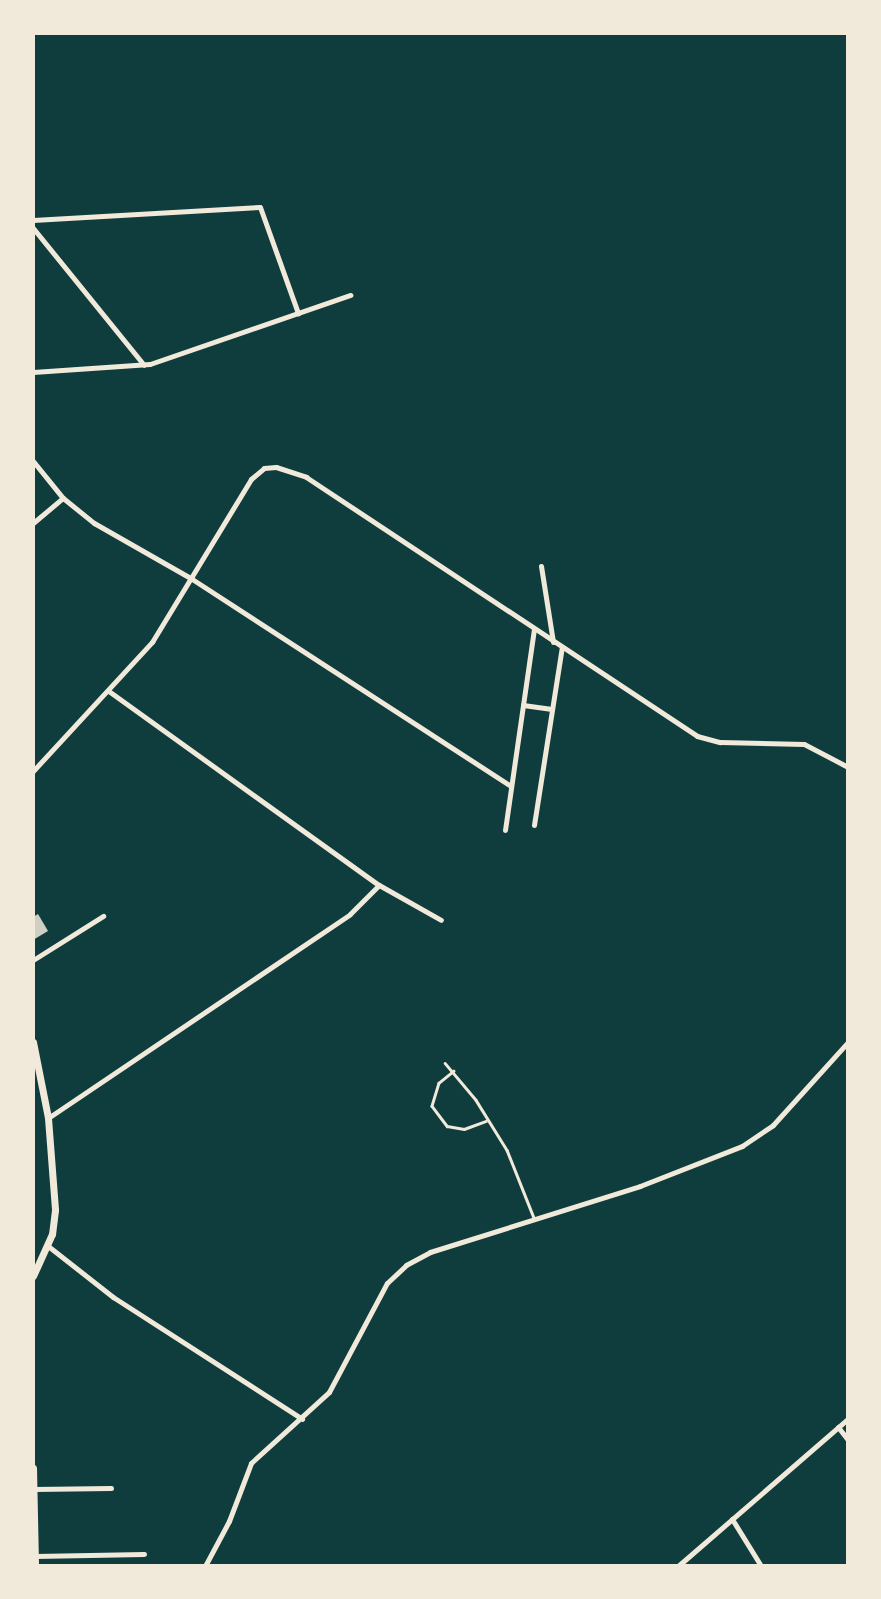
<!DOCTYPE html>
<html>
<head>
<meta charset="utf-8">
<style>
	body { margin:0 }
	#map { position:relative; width:881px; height:1599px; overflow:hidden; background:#0f3d3e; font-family:Commissioner,sans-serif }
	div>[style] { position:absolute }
	.building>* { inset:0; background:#cfcfc3 }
	.service>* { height:2.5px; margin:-1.25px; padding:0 1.25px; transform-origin:1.25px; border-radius:1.25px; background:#f1e9da }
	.minor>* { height:5px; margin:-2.5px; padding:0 2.5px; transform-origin:2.5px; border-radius:2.5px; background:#f1e9da }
	.tertiary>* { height:7px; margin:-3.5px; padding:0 3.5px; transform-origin:3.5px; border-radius:3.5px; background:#f1e9da }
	span { translate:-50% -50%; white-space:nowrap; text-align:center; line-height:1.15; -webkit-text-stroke:6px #f1e9da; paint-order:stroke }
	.frame { position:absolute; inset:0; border:35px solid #f1e9da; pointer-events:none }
</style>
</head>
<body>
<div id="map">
	<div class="building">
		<i style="clip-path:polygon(38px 914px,48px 931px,33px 940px,33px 917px)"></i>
	</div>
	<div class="service">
		<i style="left:445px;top:1063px;width:48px;rotate:50deg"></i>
		<i style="left:476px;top:1100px;width:59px;rotate:58.2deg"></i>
		<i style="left:507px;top:1150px;width:73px;rotate:68.3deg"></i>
		<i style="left:454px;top:1071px;width:19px;rotate:141deg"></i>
		<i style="left:439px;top:1083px;width:24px;rotate:107deg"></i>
		<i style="left:432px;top:1106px;width:25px;rotate:53deg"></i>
		<i style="left:447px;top:1126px;width:17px;rotate:10deg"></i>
		<i style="left:464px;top:1129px;width:23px;rotate:-20deg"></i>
	</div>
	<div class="minor">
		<i style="left:33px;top:220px;width:227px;rotate:-3.3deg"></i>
		<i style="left:260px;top:207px;width:113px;rotate:70.3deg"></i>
		<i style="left:33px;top:228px;width:176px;rotate:51deg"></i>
		<i style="left:33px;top:372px;width:117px;rotate:-3.9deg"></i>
		<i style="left:150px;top:364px;width:212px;rotate:-19deg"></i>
		<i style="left:33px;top:461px;width:48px;rotate:51deg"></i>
		<i style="left:63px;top:498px;width:40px;rotate:39deg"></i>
		<i style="left:94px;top:523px;width:113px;rotate:29.7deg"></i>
		<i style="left:192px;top:579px;width:380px;rotate:33deg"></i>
		<i style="left:33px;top:523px;width:39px;rotate:-40deg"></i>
		<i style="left:541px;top:566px;width:77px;rotate:81deg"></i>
		<i style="left:110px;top:692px;width:331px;rotate:35.7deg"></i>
		<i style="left:379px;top:885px;width:71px;rotate:29.4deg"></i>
		<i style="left:523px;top:705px;width:29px;rotate:8deg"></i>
		<i style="left:33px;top:771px;width:176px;rotate:-47.3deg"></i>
		<i style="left:152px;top:642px;width:191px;rotate:-58.7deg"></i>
		<i style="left:251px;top:479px;width:17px;rotate:-40deg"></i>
		<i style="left:264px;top:468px;width:12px;rotate:-5deg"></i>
		<i style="left:276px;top:467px;width:32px;rotate:18deg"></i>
		<i style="left:306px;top:477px;width:469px;rotate:33.5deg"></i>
		<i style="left:697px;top:736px;width:24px;rotate:15deg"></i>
		<i style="left:720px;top:742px;width:84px;rotate:1.4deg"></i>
		<i style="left:804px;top:744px;width:50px;rotate:27.6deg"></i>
		<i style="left:534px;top:825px;width:180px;rotate:-81.1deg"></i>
		<i style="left:505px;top:830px;width:203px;rotate:-81.8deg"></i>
		<i style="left:33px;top:960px;width:83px;rotate:-32.2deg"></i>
		<i style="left:48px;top:1118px;width:364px;rotate:-34deg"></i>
		<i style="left:350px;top:914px;width:41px;rotate:-45deg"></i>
		<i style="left:48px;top:1246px;width:83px;rotate:38.1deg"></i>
		<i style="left:113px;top:1297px;width:225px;rotate:32.8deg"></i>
		<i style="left:838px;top:1427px;width:16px;rotate:52deg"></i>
		<i style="left:34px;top:1489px;width:77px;rotate:-0.7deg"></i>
		<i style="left:732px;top:1519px;width:55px;rotate:58.3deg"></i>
		<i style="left:35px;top:1556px;width:109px;rotate:-1.1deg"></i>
		<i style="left:205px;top:1566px;width:51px;rotate:-61.9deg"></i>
		<i style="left:229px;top:1521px;width:62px;rotate:-69.2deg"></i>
		<i style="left:251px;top:1463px;width:105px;rotate:-42.3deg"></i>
		<i style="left:329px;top:1392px;width:123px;rotate:-62deg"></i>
		<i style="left:387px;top:1283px;width:26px;rotate:-43deg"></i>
		<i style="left:406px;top:1265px;width:27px;rotate:-28deg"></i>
		<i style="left:430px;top:1252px;width:220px;rotate:-17.4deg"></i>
		<i style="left:640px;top:1186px;width:110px;rotate:-21.4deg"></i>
		<i style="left:742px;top:1146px;width:37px;rotate:-34deg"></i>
		<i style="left:773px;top:1125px;width:112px;rotate:-47.9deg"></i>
		<i style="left:678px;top:1566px;width:225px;rotate:-40.9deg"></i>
	</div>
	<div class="tertiary">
		<i style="left:33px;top:1042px;width:77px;rotate:78.8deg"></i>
		<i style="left:48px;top:1118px;width:92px;rotate:85.6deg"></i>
		<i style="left:55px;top:1210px;width:24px;rotate:97deg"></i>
		<i style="left:52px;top:1234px;width:46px;rotate:114.3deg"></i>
		<i style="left:33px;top:1468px;width:98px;rotate:88.8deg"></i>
	</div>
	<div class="frame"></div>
</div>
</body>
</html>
